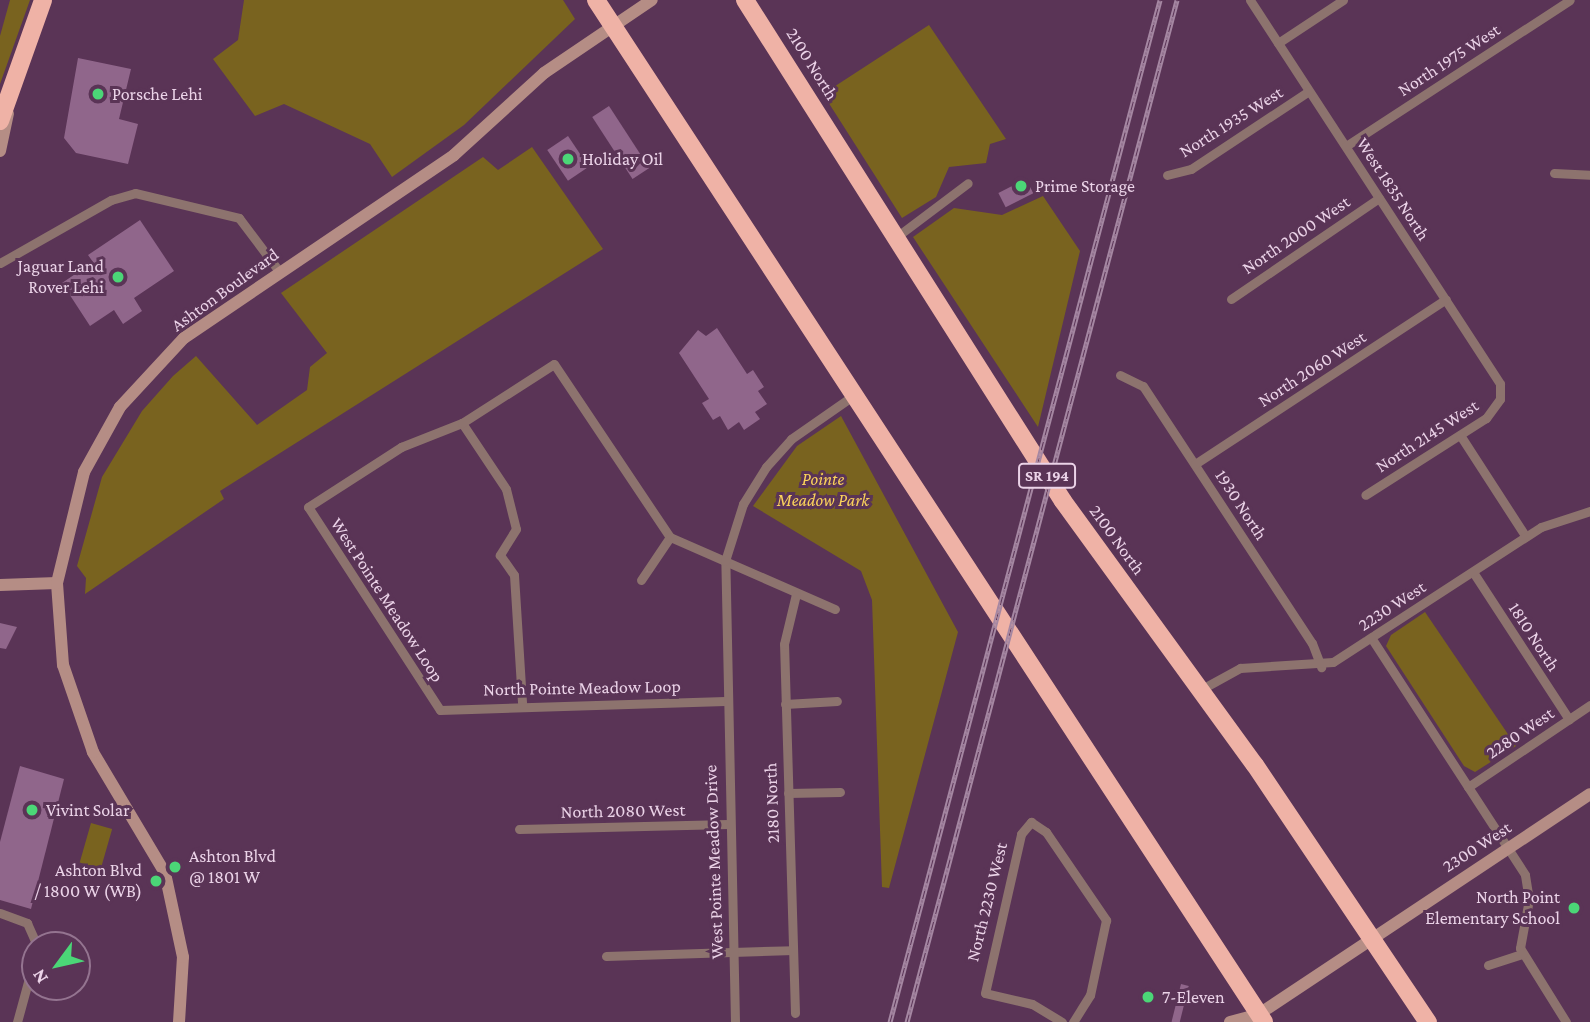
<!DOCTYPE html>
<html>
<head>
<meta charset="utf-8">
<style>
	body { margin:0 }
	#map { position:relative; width:1590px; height:1022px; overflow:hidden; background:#5a3456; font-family:"Crimson Pro",serif }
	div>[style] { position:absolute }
	.green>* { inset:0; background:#79631f; transform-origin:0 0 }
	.building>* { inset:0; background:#90668b; transform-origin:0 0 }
	.street>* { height:9px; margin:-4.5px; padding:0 4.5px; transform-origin:4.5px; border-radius:4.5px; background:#8d736e }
	.secondary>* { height:12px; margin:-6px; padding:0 6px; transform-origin:6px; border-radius:6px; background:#b58d85 }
	.highway>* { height:18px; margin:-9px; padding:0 9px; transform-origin:9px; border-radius:9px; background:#efb2a6 }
	.rail>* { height:5px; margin-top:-2.5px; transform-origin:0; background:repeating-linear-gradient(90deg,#5a3456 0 8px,#a587a2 0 16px); box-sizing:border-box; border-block:2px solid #a587a2 }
	.dots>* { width:19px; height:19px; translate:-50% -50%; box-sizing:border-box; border:4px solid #5a3456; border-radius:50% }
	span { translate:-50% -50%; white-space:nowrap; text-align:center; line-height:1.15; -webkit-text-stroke:6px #5a3456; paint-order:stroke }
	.shield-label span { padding:2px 5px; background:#5a3456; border:2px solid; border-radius:5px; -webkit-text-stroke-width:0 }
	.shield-label { font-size:16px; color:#ebd3e8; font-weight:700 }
	.street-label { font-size:18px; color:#ebd3e8 }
	.poi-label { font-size:18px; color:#ebd3e8 }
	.left { translate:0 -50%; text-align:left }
	.right { translate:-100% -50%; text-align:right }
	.park-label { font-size:18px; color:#fad25b; font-style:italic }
	.north { position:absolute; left:21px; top:931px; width:70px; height:70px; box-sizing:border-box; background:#5a3456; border:2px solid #947490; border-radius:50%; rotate:237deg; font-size:19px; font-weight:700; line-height:28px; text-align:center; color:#ebd3e8 }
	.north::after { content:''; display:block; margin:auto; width:24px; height:32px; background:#4bd677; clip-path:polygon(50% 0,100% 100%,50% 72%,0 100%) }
</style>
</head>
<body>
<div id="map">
	<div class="green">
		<i style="clip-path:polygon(10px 0,30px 0,0 84px,0 36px)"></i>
		<i style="clip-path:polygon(244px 0,563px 0,575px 19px,464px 125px,392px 177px,370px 144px,284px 104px,255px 116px,213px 59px,238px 40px)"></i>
		<i style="clip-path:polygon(929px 25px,1006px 139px,990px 144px,986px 163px,949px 167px,936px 197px,902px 218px,823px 94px)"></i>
		<i style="clip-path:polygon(532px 147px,603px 249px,220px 491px,224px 499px,85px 594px,86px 578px,77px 566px,102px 477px,142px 411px,173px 376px,196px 356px,257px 425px,307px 390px,310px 367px,327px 353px,281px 293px,483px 157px,498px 170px)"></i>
		<i style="clip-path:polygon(1043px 196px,1080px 251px,1038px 427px,913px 237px,954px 208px,1002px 215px)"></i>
		<i style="clip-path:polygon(841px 416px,958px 632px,889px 888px,882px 887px,872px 600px,861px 571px,753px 506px,797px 446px)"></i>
		<i style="clip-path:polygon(1425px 612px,1516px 746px,1475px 772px,1464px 766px,1386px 646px,1391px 635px)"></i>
		<i style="left:91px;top:823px;width:22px;height:41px;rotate:16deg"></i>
	</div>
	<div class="building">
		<i style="clip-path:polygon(78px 58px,131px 69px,119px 119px,138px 124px,128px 164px,76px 153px,64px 138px)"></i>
		<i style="left:609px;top:106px;width:74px;height:20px;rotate:57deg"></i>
		<i style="left:568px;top:136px;width:37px;height:25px;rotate:56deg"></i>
		<i style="left:1026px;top:179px;width:16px;height:31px;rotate:63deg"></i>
		<i style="clip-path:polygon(140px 220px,174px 271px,134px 298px,142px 311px,123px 324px,114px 310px,90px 326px,62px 283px,93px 262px,88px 255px)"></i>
		<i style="clip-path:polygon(717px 328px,747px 374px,753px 370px,764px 387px,758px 391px,767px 404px,755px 412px,760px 419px,744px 430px,739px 422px,728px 430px,720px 416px,713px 420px,702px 403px,709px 399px,679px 353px,698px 330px,706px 336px)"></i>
		<i style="clip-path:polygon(0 623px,17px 627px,6px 649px,0 648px)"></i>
		<i style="clip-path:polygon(20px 766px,64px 779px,31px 909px,0 900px,0 842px)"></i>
		<i style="left:1181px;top:984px;width:8px;height:39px;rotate:14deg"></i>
	</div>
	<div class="street">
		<i style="left:1250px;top:0;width:458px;rotate:56.9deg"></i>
		<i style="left:1500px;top:384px;width:15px;rotate:90deg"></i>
		<i style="left:1500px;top:399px;width:24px;rotate:126deg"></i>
		<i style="left:1486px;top:418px;width:143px;rotate:147.5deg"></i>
		<i style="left:1278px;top:43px;width:78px;rotate:-33.5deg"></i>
		<i style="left:1346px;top:146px;width:267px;rotate:-33.1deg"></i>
		<i style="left:1554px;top:173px;width:36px;rotate:3deg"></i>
		<i style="left:1167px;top:175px;width:25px;rotate:-14deg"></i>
		<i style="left:1191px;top:169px;width:141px;rotate:-33.5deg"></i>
		<i style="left:895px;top:238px;width:91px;rotate:-37deg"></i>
		<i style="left:0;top:263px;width:128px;rotate:-29.6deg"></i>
		<i style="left:111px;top:200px;width:25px;rotate:-16deg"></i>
		<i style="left:135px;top:193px;width:107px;rotate:13.5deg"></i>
		<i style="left:239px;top:218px;width:66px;rotate:53deg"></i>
		<i style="left:1231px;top:299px;width:179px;rotate:-34.3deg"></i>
		<i style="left:1120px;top:375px;width:25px;rotate:26deg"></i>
		<i style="left:1143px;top:386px;width:308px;rotate:56.7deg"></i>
		<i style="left:1312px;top:643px;width:26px;rotate:69deg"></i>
		<i style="left:462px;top:423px;width:79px;rotate:56.3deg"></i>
		<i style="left:506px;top:489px;width:41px;rotate:76deg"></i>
		<i style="left:516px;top:529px;width:31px;rotate:122deg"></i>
		<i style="left:500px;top:555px;width:24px;rotate:55deg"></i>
		<i style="left:514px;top:575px;width:128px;rotate:86.4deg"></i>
		<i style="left:1460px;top:435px;width:121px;rotate:57.1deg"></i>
		<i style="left:1195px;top:464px;width:300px;rotate:-33.3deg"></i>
		<i style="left:1473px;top:572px;width:176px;rotate:56.9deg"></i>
		<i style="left:641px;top:580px;width:52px;rotate:-56deg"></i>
		<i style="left:1372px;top:639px;width:281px;rotate:57deg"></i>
		<i style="left:1525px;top:875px;width:24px;rotate:81deg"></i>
		<i style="left:1529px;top:899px;width:50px;rotate:100.4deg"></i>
		<i style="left:1520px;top:948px;width:87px;rotate:58.1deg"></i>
		<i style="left:1200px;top:690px;width:46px;rotate:-28.8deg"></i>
		<i style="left:1240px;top:668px;width:93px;rotate:-3.7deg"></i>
		<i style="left:1333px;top:662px;width:248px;rotate:-33deg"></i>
		<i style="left:1541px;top:527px;width:52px;rotate:-18.1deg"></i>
		<i style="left:725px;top:701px;width:285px;rotate:178.2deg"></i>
		<i style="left:440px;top:710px;width:242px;rotate:-123deg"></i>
		<i style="left:308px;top:507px;width:111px;rotate:-32.8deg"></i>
		<i style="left:401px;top:447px;width:66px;rotate:-21.5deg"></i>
		<i style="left:462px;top:423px;width:109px;rotate:-32.7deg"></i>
		<i style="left:554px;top:364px;width:208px;rotate:56.2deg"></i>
		<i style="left:670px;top:537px;width:180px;rotate:23.6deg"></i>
		<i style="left:785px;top:704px;width:52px;rotate:-3.3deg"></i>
		<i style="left:1468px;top:787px;width:147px;rotate:-33.9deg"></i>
		<i style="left:788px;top:793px;width:52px;rotate:-1.1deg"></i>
		<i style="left:519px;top:829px;width:209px;rotate:-1.4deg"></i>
		<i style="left:0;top:913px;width:29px;rotate:20deg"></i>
		<i style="left:27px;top:923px;width:24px;rotate:66deg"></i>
		<i style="left:606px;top:956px;width:187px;rotate:-1.8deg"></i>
		<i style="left:1488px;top:965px;width:36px;rotate:-18deg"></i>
		<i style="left:795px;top:1013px;width:369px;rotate:-91.7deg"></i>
		<i style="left:784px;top:644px;width:51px;rotate:-76.5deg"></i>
		<i style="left:17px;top:1022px;width:68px;rotate:-74.7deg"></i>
		<i style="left:735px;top:1022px;width:461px;rotate:-91.2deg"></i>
		<i style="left:725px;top:561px;width:60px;rotate:-72.5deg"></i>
		<i style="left:743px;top:504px;width:44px;rotate:-58.1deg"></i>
		<i style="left:766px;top:467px;width:38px;rotate:-48deg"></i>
		<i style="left:791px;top:439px;width:77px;rotate:-34.9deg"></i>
		<i style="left:1062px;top:1022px;width:35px;rotate:-149deg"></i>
		<i style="left:1032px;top:1004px;width:48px;rotate:-166.8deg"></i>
		<i style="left:985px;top:993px;width:163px;rotate:-77.2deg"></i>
		<i style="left:1021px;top:834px;width:16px;rotate:-50deg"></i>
		<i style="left:1031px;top:822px;width:18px;rotate:34deg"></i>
		<i style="left:1046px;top:832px;width:107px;rotate:55.7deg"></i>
		<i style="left:1106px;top:920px;width:77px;rotate:102deg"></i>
		<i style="left:1090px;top:995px;width:32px;rotate:122deg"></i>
	</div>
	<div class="secondary">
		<i style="left:0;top:151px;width:38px;rotate:-78deg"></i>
		<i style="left:0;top:585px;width:57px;rotate:-2deg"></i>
		<i style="left:179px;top:1022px;width:65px;rotate:-86.5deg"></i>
		<i style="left:183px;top:957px;width:86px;rotate:-102.1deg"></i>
		<i style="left:165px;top:873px;width:141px;rotate:-120.8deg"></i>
		<i style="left:93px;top:752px;width:92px;rotate:-109deg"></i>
		<i style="left:63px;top:665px;width:82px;rotate:-94.2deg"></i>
		<i style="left:57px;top:583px;width:114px;rotate:-76.3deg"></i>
		<i style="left:84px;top:472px;width:74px;rotate:-61deg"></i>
		<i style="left:120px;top:407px;width:94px;rotate:-47.2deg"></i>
		<i style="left:184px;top:338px;width:326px;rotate:-34.1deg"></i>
		<i style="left:454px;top:155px;width:122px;rotate:-42.3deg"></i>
		<i style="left:544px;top:73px;width:130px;rotate:-34.1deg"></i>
		<i style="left:1230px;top:1022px;width:30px;rotate:-15deg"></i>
		<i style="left:1259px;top:1014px;width:397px;rotate:-33.6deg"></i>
	</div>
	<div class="highway">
		<i style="left:596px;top:0;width:1221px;rotate:56.83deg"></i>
		<i style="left:745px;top:0;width:593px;rotate:57.6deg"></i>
		<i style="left:1063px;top:501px;width:326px;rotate:54deg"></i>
		<i style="left:1255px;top:765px;width:310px;rotate:56.1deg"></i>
		<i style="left:0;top:121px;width:128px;rotate:-70.4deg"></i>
	</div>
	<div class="rail">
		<i style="left:890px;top:1022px;width:1057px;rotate:-75.2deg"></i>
		<i style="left:907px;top:1022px;width:1057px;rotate:-75.2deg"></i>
	</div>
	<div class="dots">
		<i style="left:98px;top:94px;background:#4bd677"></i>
		<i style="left:568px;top:159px;background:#4bd677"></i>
		<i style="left:1021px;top:186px;background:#4bd677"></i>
		<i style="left:118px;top:277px;background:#4bd677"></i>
		<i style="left:32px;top:810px;background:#4bd677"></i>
		<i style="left:175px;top:867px;background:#4bd677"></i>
		<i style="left:156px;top:881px;background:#4bd677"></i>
		<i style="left:1574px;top:908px;background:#4bd677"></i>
		<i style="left:1148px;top:997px;background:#4bd677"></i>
	</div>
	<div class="shield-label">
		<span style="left:1047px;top:476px">SR 194</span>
	</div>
	<div class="street-label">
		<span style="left:1449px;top:60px;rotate:-33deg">North 1975 West</span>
		<span style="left:812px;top:64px;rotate:58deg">2100 North</span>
		<span style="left:1231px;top:122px;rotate:-32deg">North 1935 West</span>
		<span style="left:1393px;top:189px;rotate:57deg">West 1835 North</span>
		<span style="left:1296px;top:235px;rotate:-34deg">North 2000 West</span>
		<span style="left:225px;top:290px;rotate:-36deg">Ashton Boulevard</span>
		<span style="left:1312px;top:369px;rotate:-33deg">North 2060 West</span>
		<span style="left:1427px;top:436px;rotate:-33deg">North 2145 West</span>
		<span style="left:1241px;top:505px;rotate:57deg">1930 North</span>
		<span style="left:1117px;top:540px;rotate:54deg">2100 North</span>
		<span style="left:387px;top:600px;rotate:57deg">West Pointe Meadow Loop</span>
		<span style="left:1392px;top:606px;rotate:-33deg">2230 West</span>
		<span style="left:1534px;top:637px;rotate:57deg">1810 North</span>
		<span style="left:582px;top:688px;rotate:-1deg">North Pointe Meadow Loop</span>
		<span style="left:1520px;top:733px;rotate:-34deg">2280 West</span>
		<span style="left:772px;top:803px;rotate:-92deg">2180 North</span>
		<span style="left:623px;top:811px;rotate:-1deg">North 2080 West</span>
		<span style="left:1477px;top:847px;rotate:-33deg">2300 West</span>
		<span style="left:714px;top:862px;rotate:-92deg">West Pointe Meadow Drive</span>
		<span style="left:987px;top:902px;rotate:-76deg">North 2230 West</span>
	</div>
	<div class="poi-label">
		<span class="left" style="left:112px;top:94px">Porsche Lehi</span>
		<span class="left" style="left:582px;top:159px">Holiday Oil</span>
		<span class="left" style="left:1035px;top:186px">Prime Storage</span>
		<span class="right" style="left:104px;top:277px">Jaguar Land<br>Rover Lehi</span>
		<span class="left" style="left:46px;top:810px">Vivint Solar</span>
		<span class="left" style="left:189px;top:867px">Ashton Blvd<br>@ 1801 W</span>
		<span class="right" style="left:142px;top:881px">Ashton Blvd<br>/ 1800 W (WB)</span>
		<span class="right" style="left:1560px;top:908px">North Point<br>Elementary School</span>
		<span class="left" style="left:1162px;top:997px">7-Eleven</span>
	</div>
	<div class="park-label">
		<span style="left:823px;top:490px">Pointe<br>Meadow Park</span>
	</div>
	<div class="north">N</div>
</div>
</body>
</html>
